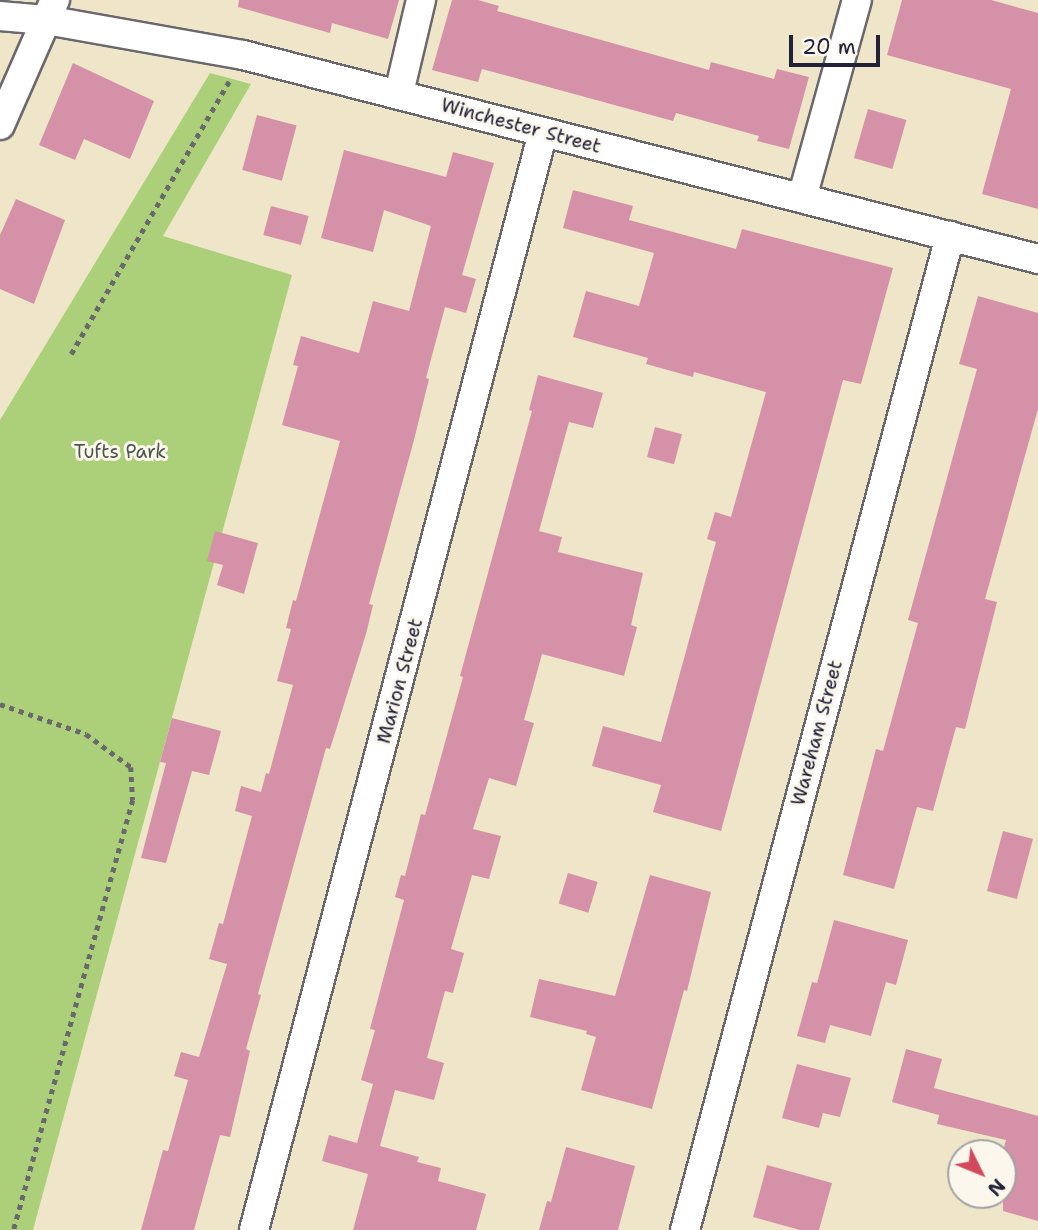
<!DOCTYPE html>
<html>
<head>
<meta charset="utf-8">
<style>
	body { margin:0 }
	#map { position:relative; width:1038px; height:1230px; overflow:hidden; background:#efe6c9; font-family:"Shantell Sans",sans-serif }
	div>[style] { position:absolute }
	.green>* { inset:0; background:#abd079 }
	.building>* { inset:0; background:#d491a7; transform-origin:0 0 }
	.path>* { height:4.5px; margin-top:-2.25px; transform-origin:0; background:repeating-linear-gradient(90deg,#6a676d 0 5px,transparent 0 10px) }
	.roads { filter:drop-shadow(2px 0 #6a676d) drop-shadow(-2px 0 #6a676d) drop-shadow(0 2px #6a676d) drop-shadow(0 -2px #6a676d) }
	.street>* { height:28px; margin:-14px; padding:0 14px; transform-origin:14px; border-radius:14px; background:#fff }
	span { translate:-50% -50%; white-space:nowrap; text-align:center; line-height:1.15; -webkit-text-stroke:6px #fbf7ec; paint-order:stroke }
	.street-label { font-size:19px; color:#22223b }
	.park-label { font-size:19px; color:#4b564e }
	.north { position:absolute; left:947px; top:1139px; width:70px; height:70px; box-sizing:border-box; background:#fbf7ec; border:2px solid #a4a2a5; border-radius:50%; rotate:133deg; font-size:19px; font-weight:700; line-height:28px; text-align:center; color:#22223b }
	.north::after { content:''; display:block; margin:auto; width:24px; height:32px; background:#d1495b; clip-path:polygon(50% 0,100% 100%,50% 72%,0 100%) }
	.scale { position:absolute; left:789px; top:35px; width:91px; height:32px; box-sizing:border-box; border:4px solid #22223b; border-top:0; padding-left:9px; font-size:21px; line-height:24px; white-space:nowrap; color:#22223b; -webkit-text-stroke:5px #fbf7ec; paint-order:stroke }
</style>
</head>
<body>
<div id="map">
	<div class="green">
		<i style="clip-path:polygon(210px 73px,251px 84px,163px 236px,292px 275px,33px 1230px,0 1230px,0 420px)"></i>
	</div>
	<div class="building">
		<i style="clip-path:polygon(239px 0,399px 0,388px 39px,332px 23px,330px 33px,238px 7px)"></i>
		<i style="clip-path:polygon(452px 0,478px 0,499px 6px,497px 11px,709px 70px,711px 62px,774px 79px,777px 69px,809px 77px,789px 149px,757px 141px,759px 136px,676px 113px,673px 121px,482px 69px,478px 82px,432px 70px)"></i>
		<i style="clip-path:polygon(902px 0,991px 0,1038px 13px,1038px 209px,982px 194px,1011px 89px,887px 55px)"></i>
		<i style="clip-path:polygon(73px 63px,154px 101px,130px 159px,84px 139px,75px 160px,39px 145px)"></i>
		<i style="left:868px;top:109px;width:40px;height:51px;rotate:16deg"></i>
		<i style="left:257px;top:115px;width:41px;height:57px;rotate:15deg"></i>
		<i style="clip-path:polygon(344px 150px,446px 177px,453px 152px,494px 163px,462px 275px,476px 279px,466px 313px,445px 307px,426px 378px,429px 379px,414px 440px,369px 604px,373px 605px,366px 634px,330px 749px,326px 748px,258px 994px,261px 995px,246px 1049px,250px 1051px,230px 1137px,220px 1135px,194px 1230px,141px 1230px,163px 1150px,168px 1151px,188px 1080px,174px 1076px,181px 1052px,199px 1057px,227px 964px,209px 959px,219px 923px,223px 924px,252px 816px,235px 811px,241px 786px,261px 792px,266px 773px,269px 774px,293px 685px,277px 681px,291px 629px,286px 628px,293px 600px,296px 601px,340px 441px,282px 425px,298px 366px,293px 365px,301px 336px,359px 353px,373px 301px,409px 311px,431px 226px,384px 210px,373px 252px,321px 238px)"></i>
		<i style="clip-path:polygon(573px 190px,633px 206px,629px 220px,736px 249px,742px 229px,893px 268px,861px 384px,843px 380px,721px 831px,653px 812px,661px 785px,592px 766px,603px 726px,661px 742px,716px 542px,707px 539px,715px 512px,731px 517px,766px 392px,694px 372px,693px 377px,646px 364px,648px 358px,573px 337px,586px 291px,639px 306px,654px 253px,563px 228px)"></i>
		<i style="clip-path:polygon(16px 199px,65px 220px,34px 304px,0 289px,0 235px)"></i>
		<i style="left:271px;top:206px;width:39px;height:30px;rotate:15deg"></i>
		<i style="clip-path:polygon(978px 296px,1038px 313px,1038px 409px,985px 599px,997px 602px,965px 729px,956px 727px,933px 811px,917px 807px,894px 889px,843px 875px,876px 749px,883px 751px,918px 623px,908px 620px,977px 369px,959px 364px)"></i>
		<i style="clip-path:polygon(538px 375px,603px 393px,593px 428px,569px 422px,539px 531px,562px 537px,558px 552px,643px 573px,631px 625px,637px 627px,624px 676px,542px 654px,524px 720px,534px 723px,516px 786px,489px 778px,473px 829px,501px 836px,489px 879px,472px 875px,451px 949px,464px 953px,453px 993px,445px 991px,427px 1058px,444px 1063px,434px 1100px,395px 1090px,380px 1146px,419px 1157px,417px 1162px,441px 1168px,438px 1181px,486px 1194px,476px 1230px,353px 1230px,368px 1174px,322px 1161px,329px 1135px,357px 1143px,373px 1084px,361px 1080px,375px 1030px,370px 1029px,404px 900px,395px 897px,401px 875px,405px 876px,421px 814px,425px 815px,463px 677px,460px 676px,532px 411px,529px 410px)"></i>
		<i style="left:655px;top:427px;width:28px;height:31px;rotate:15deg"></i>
		<i style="clip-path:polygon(215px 531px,258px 543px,244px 594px,217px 585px,223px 565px,207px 561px)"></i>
		<i style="clip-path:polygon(172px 718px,221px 731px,209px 775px,192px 771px,166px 863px,141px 858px,166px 763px,160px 762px)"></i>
		<i style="left:1003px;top:831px;width:31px;height:62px;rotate:15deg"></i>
		<i style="left:568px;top:873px;width:31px;height:32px;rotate:17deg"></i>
		<i style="clip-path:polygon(650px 875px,711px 892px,687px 991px,684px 990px,652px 1109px,581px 1090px,596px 1037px,586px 1034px,587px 1031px,530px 1017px,539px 979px,615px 996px)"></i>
		<i style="clip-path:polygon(834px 920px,908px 940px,896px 985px,886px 982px,871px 1036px,830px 1025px,825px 1043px,797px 1036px,812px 982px,817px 983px)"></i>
		<i style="clip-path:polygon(906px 1049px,942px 1059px,934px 1088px,1038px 1116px,1038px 1221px,1003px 1211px,1003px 1151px,1006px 1140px,937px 1124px,939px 1115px,892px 1102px)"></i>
		<i style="clip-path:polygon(797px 1064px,851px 1078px,840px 1117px,823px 1113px,819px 1128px,782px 1118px)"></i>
		<i style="clip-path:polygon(566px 1147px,635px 1166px,618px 1230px,539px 1230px,547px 1201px,551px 1202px)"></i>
		<i style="clip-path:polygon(767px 1165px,832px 1183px,819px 1230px,800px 1230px,753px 1217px)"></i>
	</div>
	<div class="path">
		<i style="left:71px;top:354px;width:315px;rotate:-59.9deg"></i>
		<i style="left:0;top:704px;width:91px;rotate:19.2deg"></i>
		<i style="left:86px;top:734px;width:56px;rotate:36.3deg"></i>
		<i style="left:131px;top:767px;width:33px;rotate:87deg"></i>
		<i style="left:133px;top:800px;width:446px;rotate:105.5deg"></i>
	</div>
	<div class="roads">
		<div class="street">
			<i style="left:0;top:16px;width:46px;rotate:5deg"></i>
			<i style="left:46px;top:20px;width:200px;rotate:10.1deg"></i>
			<i style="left:243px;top:55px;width:821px;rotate:14.39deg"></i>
			<i style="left:399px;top:93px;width:96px;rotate:-76.7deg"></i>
			<i style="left:0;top:125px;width:137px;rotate:-66.3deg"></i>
			<i style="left:802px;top:198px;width:205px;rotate:-74.5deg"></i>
			<i style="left:254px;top:1230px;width:1135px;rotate:-75.25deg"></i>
			<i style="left:685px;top:1230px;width:1029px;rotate:-75.07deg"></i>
		</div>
	</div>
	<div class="street-label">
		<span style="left:521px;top:126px;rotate:15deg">Winchester Street</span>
		<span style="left:400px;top:681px;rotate:-75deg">Marion Street</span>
		<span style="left:817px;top:733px;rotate:-75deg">Wareham Street</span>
	</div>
	<div class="park-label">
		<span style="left:120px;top:452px">Tufts Park</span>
	</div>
	<div class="north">N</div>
	<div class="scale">20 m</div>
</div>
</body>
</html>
